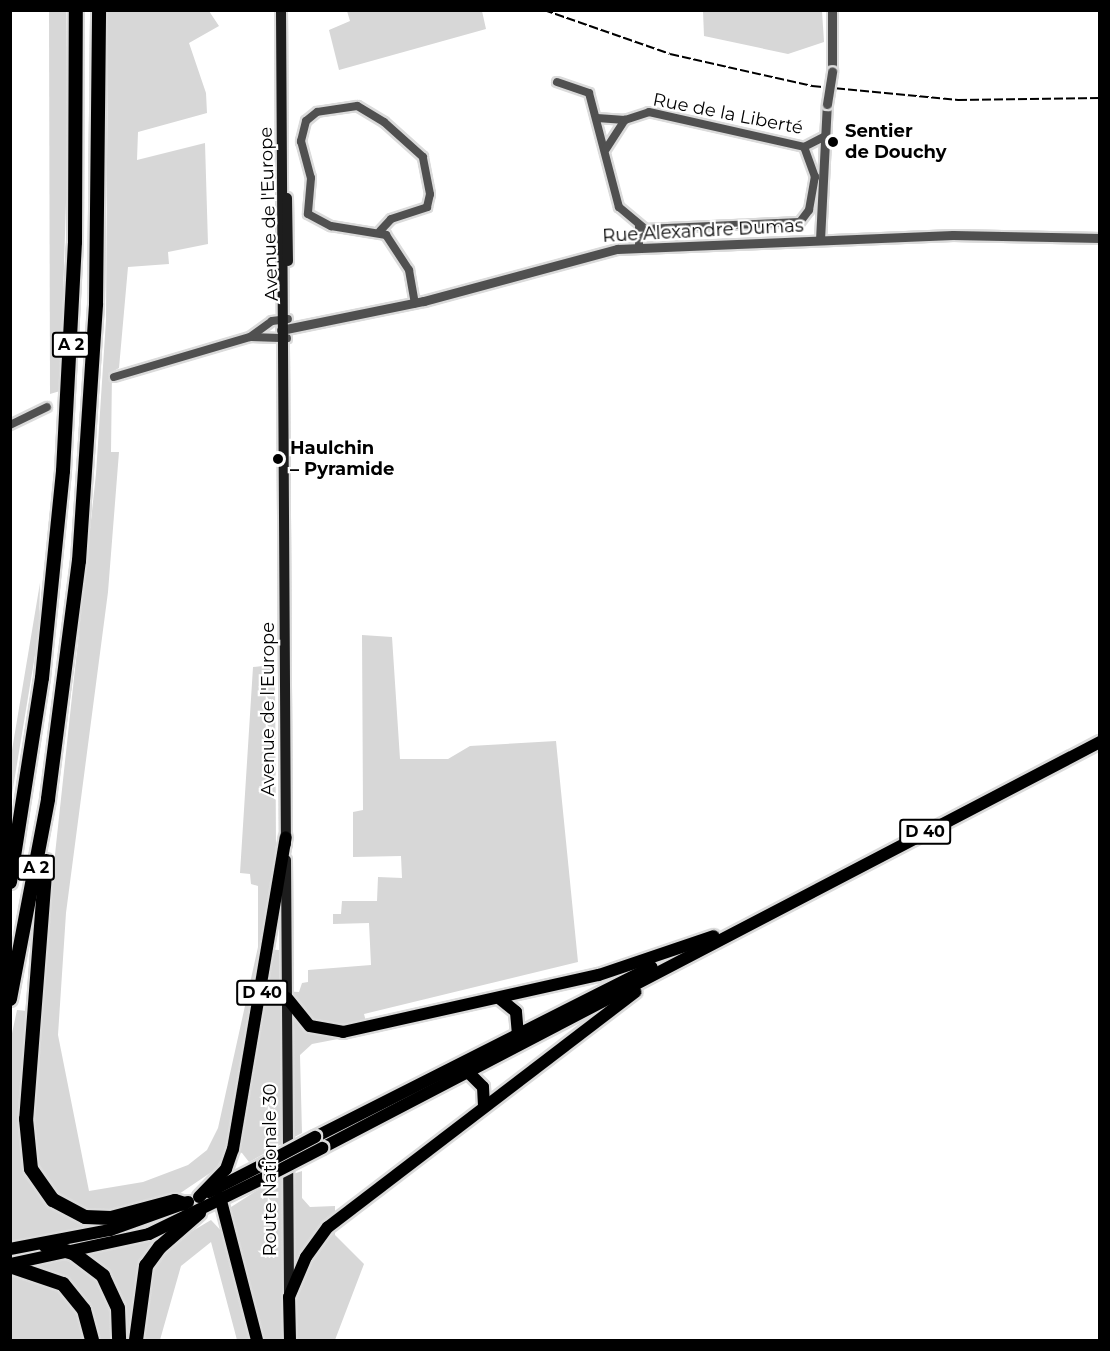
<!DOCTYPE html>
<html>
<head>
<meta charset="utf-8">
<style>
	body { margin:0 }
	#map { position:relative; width:1110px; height:1351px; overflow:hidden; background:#fff; font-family:Montserrat,sans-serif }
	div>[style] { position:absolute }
	.green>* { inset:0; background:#d7d7d7 }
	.roads { filter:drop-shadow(2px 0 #dbdbdb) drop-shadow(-2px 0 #dbdbdb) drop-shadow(0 2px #dbdbdb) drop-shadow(0 -2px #dbdbdb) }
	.minor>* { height:8px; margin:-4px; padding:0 4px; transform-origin:4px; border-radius:4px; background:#505050 }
	.tertiary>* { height:9px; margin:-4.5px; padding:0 4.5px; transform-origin:4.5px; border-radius:4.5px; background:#505050 }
	.secondary>* { height:10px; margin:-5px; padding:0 5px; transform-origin:5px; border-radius:5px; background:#1d1d1d }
	.primary>* { height:12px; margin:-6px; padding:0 6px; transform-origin:6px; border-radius:6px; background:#000 }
	.motorway>* { height:14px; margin:-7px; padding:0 7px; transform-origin:7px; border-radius:7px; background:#000 }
	.rail>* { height:2px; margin-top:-1px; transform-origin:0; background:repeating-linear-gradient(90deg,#000 0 9px,transparent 0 12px) }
	.bridges { filter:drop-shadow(2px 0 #dbdbdb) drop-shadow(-2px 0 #dbdbdb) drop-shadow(0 2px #dbdbdb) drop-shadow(0 -2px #dbdbdb) }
	.tertiary-bridge>* { height:9px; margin:-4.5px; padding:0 4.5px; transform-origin:4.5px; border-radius:4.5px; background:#505050 }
	.primary-bridge>* { height:12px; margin:-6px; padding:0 6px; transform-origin:6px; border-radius:6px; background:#000 }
	.dots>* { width:16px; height:16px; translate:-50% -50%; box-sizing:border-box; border:3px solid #fff; border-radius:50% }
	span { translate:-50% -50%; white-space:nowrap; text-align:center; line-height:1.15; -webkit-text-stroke:4.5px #fff; paint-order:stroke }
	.shield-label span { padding:2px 4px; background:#fff; border:2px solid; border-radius:4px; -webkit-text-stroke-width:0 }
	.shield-label { font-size:16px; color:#000; font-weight:700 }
	.street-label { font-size:18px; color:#000 }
	.poi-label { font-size:18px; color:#000; font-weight:700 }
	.left { translate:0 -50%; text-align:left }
	.frame { position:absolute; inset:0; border:12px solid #000; pointer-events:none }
</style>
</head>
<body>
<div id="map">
	<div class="green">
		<i style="clip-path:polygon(49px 11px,66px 11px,67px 171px,60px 391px,50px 394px)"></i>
		<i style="clip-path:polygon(108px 11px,209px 11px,219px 26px,189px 43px,206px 93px,207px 113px,138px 132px,137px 160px,205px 143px,208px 244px,168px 252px,169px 264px,128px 267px,119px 368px,112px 372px,111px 452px,119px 452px,108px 592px,66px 913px,58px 1035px,89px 1191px,143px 1182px,188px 1165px,207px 1150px,218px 1128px,258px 947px,258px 886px,251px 884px,250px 874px,240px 873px,253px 667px,271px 665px,275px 671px,276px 845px,262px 949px,279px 950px,280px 991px,299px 992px,302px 983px,308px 982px,308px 970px,371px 965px,369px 923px,333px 924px,333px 914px,341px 914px,342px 901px,377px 901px,378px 877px,402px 878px,401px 856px,353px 857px,353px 812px,363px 810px,362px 635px,392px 637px,400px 759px,448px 759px,470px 746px,556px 741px,578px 962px,364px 1014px,369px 1033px,312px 1044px,300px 1055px,302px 1133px,249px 1162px,242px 1153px,227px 1148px,216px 1169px,179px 1194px,136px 1209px,93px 1210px,79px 1233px,11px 1242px,11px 1038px,17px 1010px,38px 1012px,96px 474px,106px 320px)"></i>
		<i style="clip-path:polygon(347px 11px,482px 11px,486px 29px,339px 70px,329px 30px,350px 21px)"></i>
		<i style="clip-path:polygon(703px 11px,822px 11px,824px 42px,788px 54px,704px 36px)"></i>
		<i style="clip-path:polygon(40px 583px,39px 631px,11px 800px,11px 756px)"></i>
		<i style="clip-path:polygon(302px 1171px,302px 1198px,310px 1207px,335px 1206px,335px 1235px,364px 1264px,335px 1340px,261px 1340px,228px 1209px,270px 1182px)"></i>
		<i style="clip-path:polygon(211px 1220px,226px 1236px,249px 1340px,237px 1340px,211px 1242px,181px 1266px,160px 1340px,11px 1340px,10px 1272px,34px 1275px,41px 1264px,167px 1234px,174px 1242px)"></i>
	</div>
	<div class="roads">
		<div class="minor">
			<i style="left:557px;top:82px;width:34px;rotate:19deg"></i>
			<i style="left:589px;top:93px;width:118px;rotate:75.3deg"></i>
			<i style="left:619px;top:207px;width:34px;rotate:40deg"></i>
			<i style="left:645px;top:229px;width:155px;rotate:-2.6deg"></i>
			<i style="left:800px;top:222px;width:15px;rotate:-53deg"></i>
			<i style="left:809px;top:210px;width:34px;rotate:-80deg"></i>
			<i style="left:815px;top:177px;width:32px;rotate:-110deg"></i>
			<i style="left:597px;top:118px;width:28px;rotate:4deg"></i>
			<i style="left:606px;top:149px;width:35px;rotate:-57deg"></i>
			<i style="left:625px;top:120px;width:25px;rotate:-18deg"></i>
			<i style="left:649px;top:112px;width:159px;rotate:12.7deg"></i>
			<i style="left:804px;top:147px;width:25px;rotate:-27deg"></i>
			<i style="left:380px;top:231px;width:16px;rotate:-47deg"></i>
			<i style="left:391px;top:219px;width:38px;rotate:-18deg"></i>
			<i style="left:427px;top:207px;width:13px;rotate:-77deg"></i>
			<i style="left:430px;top:194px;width:38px;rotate:-101deg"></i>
			<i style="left:423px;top:157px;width:52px;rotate:-138.1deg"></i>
			<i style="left:384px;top:122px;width:31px;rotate:-149deg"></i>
			<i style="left:357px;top:106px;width:40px;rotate:171.5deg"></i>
			<i style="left:317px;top:112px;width:14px;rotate:141deg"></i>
			<i style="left:306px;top:121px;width:21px;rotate:104deg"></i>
			<i style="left:301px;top:141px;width:38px;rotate:75deg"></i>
			<i style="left:311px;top:178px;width:36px;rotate:95deg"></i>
			<i style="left:308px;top:214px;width:26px;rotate:28deg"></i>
			<i style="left:331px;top:226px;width:56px;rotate:9.3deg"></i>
			<i style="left:386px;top:235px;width:42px;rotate:56.7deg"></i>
			<i style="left:409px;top:270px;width:34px;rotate:80deg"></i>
			<i style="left:639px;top:247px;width:21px;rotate:-90deg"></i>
			<i style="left:251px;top:337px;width:36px;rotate:2deg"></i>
			<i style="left:114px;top:377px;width:142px;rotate:-16.4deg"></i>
			<i style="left:250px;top:337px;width:27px;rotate:-36deg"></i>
			<i style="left:272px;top:321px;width:16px;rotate:-7deg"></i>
			<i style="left:10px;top:425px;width:41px;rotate:-25.9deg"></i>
		</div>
		<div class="tertiary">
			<i style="left:832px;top:10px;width:61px;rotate:90deg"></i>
			<i style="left:820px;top:240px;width:136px;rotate:-87.1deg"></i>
			<i style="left:281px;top:330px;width:146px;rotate:-11.5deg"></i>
			<i style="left:424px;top:301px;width:200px;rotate:-15.1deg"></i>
			<i style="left:617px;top:249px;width:336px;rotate:-2.4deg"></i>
			<i style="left:953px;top:235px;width:147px;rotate:1.2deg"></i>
		</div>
		<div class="secondary">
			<i style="left:281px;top:10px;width:834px;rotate:89.66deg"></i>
			<i style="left:287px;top:198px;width:63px;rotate:89.1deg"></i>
			<i style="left:286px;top:860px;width:434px;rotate:89.6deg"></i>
		</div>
		<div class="primary">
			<i style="left:287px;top:998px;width:36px;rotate:51deg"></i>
			<i style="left:310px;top:1026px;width:34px;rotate:10deg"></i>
			<i style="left:343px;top:1032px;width:262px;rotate:-12.6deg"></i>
			<i style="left:599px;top:975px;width:121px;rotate:-18.7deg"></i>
			<i style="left:499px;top:998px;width:22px;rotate:39deg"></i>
			<i style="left:516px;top:1012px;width:24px;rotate:85deg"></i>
			<i style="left:466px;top:1070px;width:24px;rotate:45deg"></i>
			<i style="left:483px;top:1087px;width:18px;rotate:87deg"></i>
			<i style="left:315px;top:1137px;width:377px;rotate:-26.8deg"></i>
			<i style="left:322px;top:1148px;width:878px;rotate:-27.56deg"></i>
			<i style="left:209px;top:1192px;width:62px;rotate:-27deg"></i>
			<i style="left:199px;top:1197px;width:39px;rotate:-46deg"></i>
			<i style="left:226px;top:1169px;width:21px;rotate:-71deg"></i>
			<i style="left:233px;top:1149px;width:316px;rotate:-80.4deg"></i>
			<i style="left:220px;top:1197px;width:148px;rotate:75.5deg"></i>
			<i style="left:10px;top:1249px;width:102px;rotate:-10.8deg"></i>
			<i style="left:110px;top:1230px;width:83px;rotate:-19.7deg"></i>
			<i style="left:10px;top:1264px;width:142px;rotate:-12.2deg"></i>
			<i style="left:149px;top:1234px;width:135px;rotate:-26deg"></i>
			<i style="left:290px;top:1340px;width:43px;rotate:-91.3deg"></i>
			<i style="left:289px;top:1297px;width:43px;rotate:-67deg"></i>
			<i style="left:306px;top:1257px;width:37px;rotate:-54deg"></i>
			<i style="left:328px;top:1227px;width:387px;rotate:-37.4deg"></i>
		</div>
		<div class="motorway">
			<i style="left:46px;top:861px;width:259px;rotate:94.4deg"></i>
			<i style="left:26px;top:1119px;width:50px;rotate:84.3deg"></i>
			<i style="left:31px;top:1169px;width:38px;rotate:55deg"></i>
			<i style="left:53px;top:1200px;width:36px;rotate:28deg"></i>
			<i style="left:85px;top:1217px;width:26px;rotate:2deg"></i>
			<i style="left:111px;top:1218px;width:66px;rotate:-14.9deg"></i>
			<i style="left:175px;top:1201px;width:9px;rotate:18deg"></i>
			<i style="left:10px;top:882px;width:206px;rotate:-81.1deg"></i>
			<i style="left:42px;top:678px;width:208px;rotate:-84.2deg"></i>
			<i style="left:63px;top:471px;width:229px;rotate:-87deg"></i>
			<i style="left:75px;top:242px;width:232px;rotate:-89.8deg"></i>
			<i style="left:10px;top:999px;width:204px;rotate:-79.2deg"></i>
			<i style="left:48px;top:799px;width:240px;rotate:-82.6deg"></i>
			<i style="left:79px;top:561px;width:258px;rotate:-86.2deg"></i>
			<i style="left:96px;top:304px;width:294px;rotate:-89.4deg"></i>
			<i style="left:45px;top:1245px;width:29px;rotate:16deg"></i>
			<i style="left:73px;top:1253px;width:38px;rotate:37deg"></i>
			<i style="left:103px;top:1276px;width:35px;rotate:65deg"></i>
			<i style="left:118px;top:1308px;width:32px;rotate:88deg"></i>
			<i style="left:10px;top:1266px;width:56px;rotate:18.8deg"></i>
			<i style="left:63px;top:1284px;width:33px;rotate:51deg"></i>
			<i style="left:84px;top:1310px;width:31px;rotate:75deg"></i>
			<i style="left:136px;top:1340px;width:75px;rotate:-82.3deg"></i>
			<i style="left:146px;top:1266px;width:24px;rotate:-54deg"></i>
			<i style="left:160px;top:1247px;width:52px;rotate:-41.1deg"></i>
		</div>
	</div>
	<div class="rail">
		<i style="left:544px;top:10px;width:133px;rotate:19.2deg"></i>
		<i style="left:670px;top:54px;width:146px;rotate:12.7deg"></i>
		<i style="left:812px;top:86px;width:147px;rotate:5.5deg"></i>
		<i style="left:958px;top:100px;width:142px;rotate:-0.8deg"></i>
	</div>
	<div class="bridges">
		<div class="tertiary-bridge">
			<i style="left:827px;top:104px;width:33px;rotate:-81deg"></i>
		</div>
		<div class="primary-bridge">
			<i style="left:264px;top:1164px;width:58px;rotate:-27.9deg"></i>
			<i style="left:270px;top:1175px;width:59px;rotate:-27.4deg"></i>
		</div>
	</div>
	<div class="dots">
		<i style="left:833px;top:142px;background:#000"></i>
		<i style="left:278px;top:459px;background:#000"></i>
	</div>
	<div class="shield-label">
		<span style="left:71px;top:345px">A 2</span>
		<span style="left:925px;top:832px">D 40</span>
		<span style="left:36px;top:868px">A 2</span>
		<span style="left:262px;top:993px">D 40</span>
	</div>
	<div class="street-label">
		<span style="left:728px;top:114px;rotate:11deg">Rue de la Liberté</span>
		<span style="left:269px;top:214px;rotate:-92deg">Avenue de l'Europe</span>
		<span style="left:703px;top:231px;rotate:-3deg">Rue Alexandre Dumas</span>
		<span style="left:268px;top:709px;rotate:-90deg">Avenue de l'Europe</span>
		<span style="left:270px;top:1170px;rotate:-90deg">Route Nationale 30</span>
	</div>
	<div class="poi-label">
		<span class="left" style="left:845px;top:142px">Sentier<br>de Douchy</span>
		<span class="left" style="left:290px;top:459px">Haulchin<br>– Pyramide</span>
	</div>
	<div class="frame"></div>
</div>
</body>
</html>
